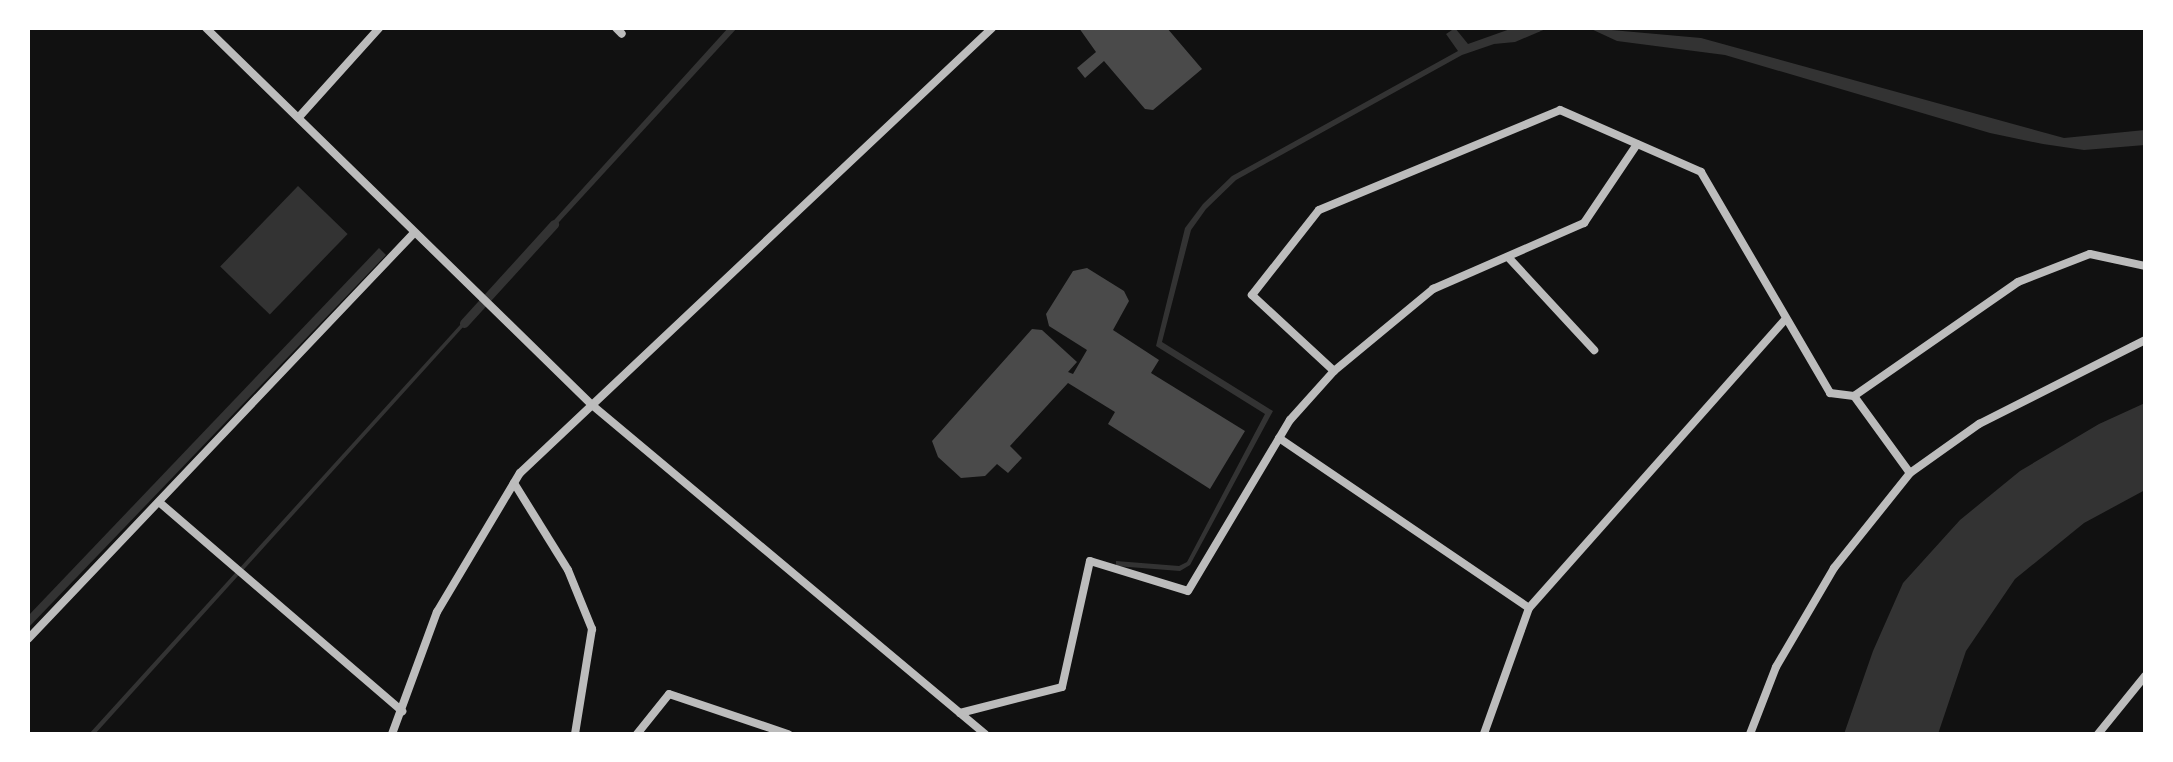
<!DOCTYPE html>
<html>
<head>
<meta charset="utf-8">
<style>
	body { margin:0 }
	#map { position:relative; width:2173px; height:762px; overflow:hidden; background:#111; font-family:Cabin,sans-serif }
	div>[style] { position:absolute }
	.water>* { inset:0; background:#333; transform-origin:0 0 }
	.stream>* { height:9px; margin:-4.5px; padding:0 4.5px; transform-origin:4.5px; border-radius:4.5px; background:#333 }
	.building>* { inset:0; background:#4a4a4a }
	.minor>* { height:8px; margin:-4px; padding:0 4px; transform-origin:4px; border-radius:4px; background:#bcbcbc }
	span { translate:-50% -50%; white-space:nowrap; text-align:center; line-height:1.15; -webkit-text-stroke:8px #fff; paint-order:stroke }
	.frame { position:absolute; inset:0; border:30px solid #fff; pointer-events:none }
</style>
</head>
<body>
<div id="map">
	<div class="water">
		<i style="clip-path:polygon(728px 28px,737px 28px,549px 233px,546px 229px)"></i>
		<i style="clip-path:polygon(1455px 28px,1468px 44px,1513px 28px,1548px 28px,1515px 42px,1494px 44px,1462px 55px,1236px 180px,1206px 209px,1191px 230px,1162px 342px,1273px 411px,1190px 565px,1180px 571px,1116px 566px,1116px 561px,1179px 566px,1187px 562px,1265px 414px,1156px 346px,1185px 228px,1203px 204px,1232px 176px,1458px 51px,1446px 34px)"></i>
		<i style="clip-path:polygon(1589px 28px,1701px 38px,2064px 138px,2145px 130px,2145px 145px,2084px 150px,2043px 144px,1990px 133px,1725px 55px,1617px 41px)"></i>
		<i style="left:298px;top:186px;width:69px;height:112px;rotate:44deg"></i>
		<i style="clip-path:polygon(379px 248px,386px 255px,28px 628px,28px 616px)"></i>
		<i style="clip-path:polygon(470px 314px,473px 316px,95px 734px,89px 734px)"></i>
		<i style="clip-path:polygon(2145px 403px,2145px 490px,2084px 523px,2015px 579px,1966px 651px,1938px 734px,1844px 734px,1873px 651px,1903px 583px,1960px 520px,2020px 471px,2099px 424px)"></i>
	</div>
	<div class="stream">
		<i style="left:464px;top:323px;width:134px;rotate:-47.7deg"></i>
	</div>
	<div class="building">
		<i style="clip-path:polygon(1079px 28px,1167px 28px,1202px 69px,1153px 110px,1145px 109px,1104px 61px,1085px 78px,1077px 68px,1096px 52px)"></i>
		<i style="clip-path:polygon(1087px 268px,1124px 291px,1129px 301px,1113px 330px,1159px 360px,1151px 373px,1245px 431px,1210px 489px,1108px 424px,1115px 412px,1068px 383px,1010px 446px,1022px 458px,1008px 473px,997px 464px,985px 476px,961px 478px,938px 457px,932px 441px,1032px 329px,1042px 330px,1077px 362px,1068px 372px,1073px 374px,1087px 350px,1049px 326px,1046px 314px,1073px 271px)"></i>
	</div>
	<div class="minor">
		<i style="left:206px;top:28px;width:540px;rotate:44.32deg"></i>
		<i style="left:592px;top:405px;width:513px;rotate:39.93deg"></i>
		<i style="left:616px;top:28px;width:8px;rotate:45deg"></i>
		<i style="left:299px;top:117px;width:120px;rotate:-48deg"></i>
		<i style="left:1508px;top:257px;width:127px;rotate:47.2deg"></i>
		<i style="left:1334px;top:371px;width:129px;rotate:-39.6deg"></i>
		<i style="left:1433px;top:289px;width:165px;rotate:-23.6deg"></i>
		<i style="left:1584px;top:223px;width:95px;rotate:-56.1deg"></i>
		<i style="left:1854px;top:396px;width:200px;rotate:-34.8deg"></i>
		<i style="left:2018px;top:282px;width:77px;rotate:-21.3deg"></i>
		<i style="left:2090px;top:254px;width:56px;rotate:12.3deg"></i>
		<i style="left:1279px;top:438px;width:302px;rotate:34.2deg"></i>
		<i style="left:1529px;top:608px;width:134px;rotate:109.7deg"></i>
		<i style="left:514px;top:483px;width:102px;rotate:58.2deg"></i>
		<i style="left:568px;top:570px;width:64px;rotate:67.9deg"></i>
		<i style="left:592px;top:629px;width:106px;rotate:99.2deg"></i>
		<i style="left:159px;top:502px;width:321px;rotate:40.7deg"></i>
		<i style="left:1529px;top:608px;width:387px;rotate:-48.4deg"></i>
		<i style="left:28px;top:639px;width:560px;rotate:-46.45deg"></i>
		<i style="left:960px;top:713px;width:105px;rotate:-14.3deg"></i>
		<i style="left:1062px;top:687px;width:129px;rotate:-77.5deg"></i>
		<i style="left:1090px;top:561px;width:102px;rotate:17deg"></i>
		<i style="left:1188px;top:591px;width:199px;rotate:-59.2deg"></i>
		<i style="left:1290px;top:420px;width:66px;rotate:-48.1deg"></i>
		<i style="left:1334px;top:371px;width:112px;rotate:-137.2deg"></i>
		<i style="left:1252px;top:295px;width:108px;rotate:-51.8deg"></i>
		<i style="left:1319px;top:210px;width:261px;rotate:-22.5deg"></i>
		<i style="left:1560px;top:110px;width:154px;rotate:23.7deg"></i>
		<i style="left:1701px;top:172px;width:256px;rotate:59.7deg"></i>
		<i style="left:1830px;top:393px;width:24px;rotate:7deg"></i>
		<i style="left:1854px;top:396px;width:95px;rotate:54deg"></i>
		<i style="left:392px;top:734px;width:130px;rotate:-69.8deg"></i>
		<i style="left:437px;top:612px;width:162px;rotate:-59.2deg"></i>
		<i style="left:520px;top:473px;width:649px;rotate:-43.31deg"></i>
		<i style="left:637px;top:734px;width:51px;rotate:-51.3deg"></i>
		<i style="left:669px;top:694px;width:126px;rotate:18.6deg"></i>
		<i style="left:1750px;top:734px;width:72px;rotate:-68.8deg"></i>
		<i style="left:1776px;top:667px;width:115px;rotate:-59.6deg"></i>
		<i style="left:1834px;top:568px;width:122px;rotate:-51.3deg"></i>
		<i style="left:1910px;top:473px;width:85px;rotate:-35.4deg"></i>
		<i style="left:1979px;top:424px;width:186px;rotate:-26.8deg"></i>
		<i style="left:2098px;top:734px;width:75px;rotate:-51deg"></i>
	</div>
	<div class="frame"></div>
</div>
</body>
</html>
